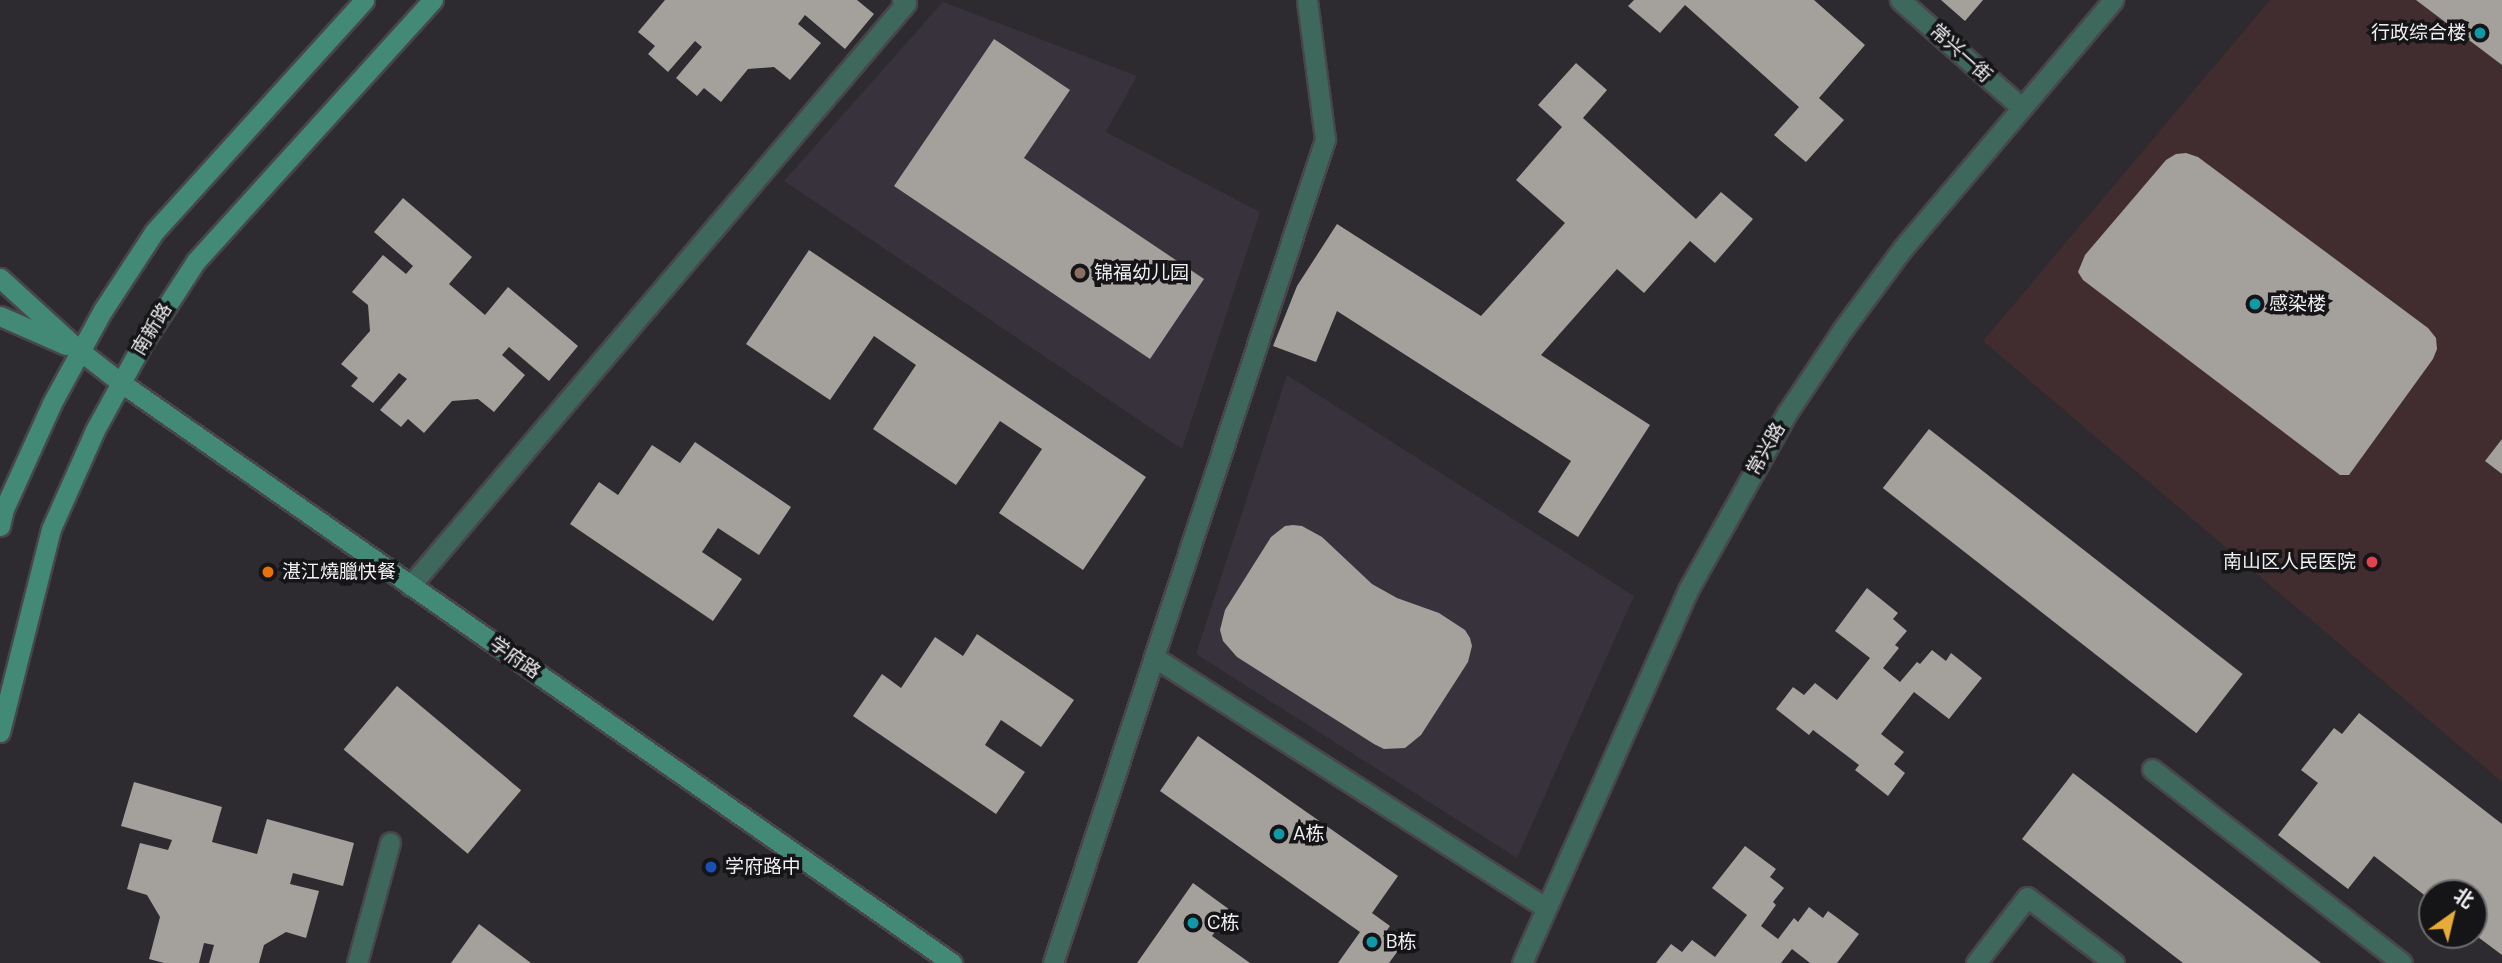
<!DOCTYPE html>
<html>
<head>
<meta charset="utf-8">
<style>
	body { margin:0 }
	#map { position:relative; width:2502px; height:963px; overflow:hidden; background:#2d2b2f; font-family:"DM Sans","Noto Sans SC",sans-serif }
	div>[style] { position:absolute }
	.built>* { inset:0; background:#37323b }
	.medical>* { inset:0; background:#412d30 }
	.building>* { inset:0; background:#a4a09c; transform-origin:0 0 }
	.roads { filter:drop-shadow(2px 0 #48464a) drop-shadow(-2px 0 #48464a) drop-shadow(0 2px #48464a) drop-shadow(0 -2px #48464a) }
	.service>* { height:19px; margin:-9.5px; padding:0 9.5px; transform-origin:9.5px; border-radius:9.5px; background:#3e685b }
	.minor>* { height:19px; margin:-9.5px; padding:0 9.5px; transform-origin:9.5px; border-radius:9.5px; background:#3e685b }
	.tertiary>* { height:19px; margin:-9.5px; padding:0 9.5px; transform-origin:9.5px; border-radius:9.5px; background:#3e685b }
	.secondary>* { height:19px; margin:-9.5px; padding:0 9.5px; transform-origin:9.5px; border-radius:9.5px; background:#428a75 }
	.dots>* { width:19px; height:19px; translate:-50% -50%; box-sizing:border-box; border:4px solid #151416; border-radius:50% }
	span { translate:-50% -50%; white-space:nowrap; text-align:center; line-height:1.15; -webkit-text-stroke:7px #151416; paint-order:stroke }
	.poi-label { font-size:19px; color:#f0eff1 }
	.right { translate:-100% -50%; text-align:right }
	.left { translate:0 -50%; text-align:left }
	.street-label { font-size:19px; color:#f0eff1 }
	.north { position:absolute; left:2418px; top:879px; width:70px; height:70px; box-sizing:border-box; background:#151416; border:2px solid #6d6c6e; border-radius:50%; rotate:34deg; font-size:19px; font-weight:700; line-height:28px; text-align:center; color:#f0eff1 }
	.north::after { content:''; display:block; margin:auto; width:24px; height:32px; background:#e7ac37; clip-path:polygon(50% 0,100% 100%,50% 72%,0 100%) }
</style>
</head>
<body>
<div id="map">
	<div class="built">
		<i style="clip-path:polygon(938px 0,1137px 76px,1106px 132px,1260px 212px,1182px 449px,784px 181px,942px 3px)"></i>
		<i style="clip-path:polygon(1287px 375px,1634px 596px,1517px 858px,1196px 654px)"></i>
	</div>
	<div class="medical">
		<i style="clip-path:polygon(2270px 0,2502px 0,2502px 782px,1983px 341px)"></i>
	</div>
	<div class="building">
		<i style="clip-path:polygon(665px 0,857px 0,874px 14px,845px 49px,805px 15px,798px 24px,821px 43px,790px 80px,774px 67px,748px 69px,721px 102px,704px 88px,697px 96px,676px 78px,702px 47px,695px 41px,668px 72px,648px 54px,655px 46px,638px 32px)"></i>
		<i style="clip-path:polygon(1634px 0,1814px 0,1865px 45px,1819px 98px,1844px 120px,1806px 162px,1774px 135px,1799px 107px,1685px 5px,1660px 33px,1628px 6px)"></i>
		<i style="clip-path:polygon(1941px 0,1983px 0,1965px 21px)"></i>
		<i style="clip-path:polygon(2416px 0,2502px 0,2502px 65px)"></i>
		<i style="clip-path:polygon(994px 39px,1070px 90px,1024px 158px,1204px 279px,1150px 359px,894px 186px)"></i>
		<i style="clip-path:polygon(1576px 63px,1607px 90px,1583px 118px,1696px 219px,1721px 192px,1753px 219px,1715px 263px,1690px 241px,1644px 293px,1617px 269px,1541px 355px,1650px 425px,1578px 537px,1538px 512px,1571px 461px,1337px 311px,1316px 362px,1273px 346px,1297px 286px,1337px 224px,1481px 316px,1565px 223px,1516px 180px,1562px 127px,1538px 105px)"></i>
		<i style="clip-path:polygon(2186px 153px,2198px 157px,2428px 328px,2436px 338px,2437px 349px,2433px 359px,2349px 475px,2340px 475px,2083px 280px,2078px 272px,2085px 255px,2166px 160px,2176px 154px)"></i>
		<i style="clip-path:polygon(403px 198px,472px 257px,449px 284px,485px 315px,508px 287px,578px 346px,549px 381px,509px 347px,502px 355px,525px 375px,494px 412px,478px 399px,452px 401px,424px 433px,408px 419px,401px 427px,380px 410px,407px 379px,399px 373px,373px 403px,351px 386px,358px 378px,341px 364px,370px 331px,368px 305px,352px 292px,383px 255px,406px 274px,413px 266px,374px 232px)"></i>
		<i style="clip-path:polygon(809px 250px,1146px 477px,1083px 570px,999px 513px,1042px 449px,1000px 421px,956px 485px,873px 429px,916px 365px,874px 336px,830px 400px,746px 344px)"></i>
		<i style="left:1929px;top:429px;width:398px;height:75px;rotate:38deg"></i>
		<i style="clip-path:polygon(2502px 439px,2502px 474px,2485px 461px)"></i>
		<i style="clip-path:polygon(695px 442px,791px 507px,759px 555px,718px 528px,702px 552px,742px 579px,713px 621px,570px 524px,599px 482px,618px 495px,652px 445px,680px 463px)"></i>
		<i style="clip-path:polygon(1293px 525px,1302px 526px,1322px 537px,1372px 584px,1397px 598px,1439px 613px,1465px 630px,1470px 638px,1472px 646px,1468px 662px,1421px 735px,1405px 748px,1384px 749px,1374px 744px,1237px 657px,1223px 641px,1220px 630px,1225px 610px,1271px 537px,1285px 526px)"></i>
		<i style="clip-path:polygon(1867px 588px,1898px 613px,1893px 619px,1907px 631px,1895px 645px,1899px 648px,1883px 668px,1900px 682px,1917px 662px,1920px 664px,1932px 650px,1946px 661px,1951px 653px,1982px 678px,1949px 719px,1914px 692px,1881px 734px,1904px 752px,1894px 764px,1905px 773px,1888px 796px,1855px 770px,1859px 765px,1813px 730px,1809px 735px,1776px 709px,1793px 687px,1804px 695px,1815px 683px,1837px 700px,1870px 658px,1835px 631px)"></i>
		<i style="clip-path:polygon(977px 634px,1074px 700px,1041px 747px,1001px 720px,985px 745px,1025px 772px,996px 814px,853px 716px,882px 674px,901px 688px,935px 637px,963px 656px)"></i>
		<i style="left:397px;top:686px;width:162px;height:83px;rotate:40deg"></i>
		<i style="clip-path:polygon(2359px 713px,2502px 824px,2502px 955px,2474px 934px,2474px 893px,2432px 893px,2432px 901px,2374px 856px,2348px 889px,2278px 835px,2318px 783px,2301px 770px,2334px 728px,2342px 734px)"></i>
		<i style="clip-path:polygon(1198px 736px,1398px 876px,1372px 913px,1390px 926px,1383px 936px,1400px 948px,1389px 963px,1338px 963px,1360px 932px,1160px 791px)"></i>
		<i style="clip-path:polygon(2073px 773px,2321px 963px,2183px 963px,2022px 839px)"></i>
		<i style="clip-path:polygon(134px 782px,222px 807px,212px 842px,257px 854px,267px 819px,354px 843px,343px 886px,293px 873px,290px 884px,319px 891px,306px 938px,286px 932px,264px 945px,259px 963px,209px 963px,214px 945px,204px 943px,199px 963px,164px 963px,149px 959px,160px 917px,147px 895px,127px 889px,140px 843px,168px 850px,172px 840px,121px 826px)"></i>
		<i style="clip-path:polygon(1745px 846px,1776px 869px,1770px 877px,1784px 888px,1773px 902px,1776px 905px,1761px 926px,1778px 939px,1794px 918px,1798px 922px,1809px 907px,1823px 918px,1828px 911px,1859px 934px,1837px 963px,1810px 963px,1792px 949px,1781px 963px,1656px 963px,1671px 944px,1682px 952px,1692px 940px,1715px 957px,1747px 915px,1712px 888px)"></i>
		<i style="clip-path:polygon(1193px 883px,1230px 910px,1212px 936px,1250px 963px,1137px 963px)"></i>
		<i style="clip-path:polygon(479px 924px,531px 963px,451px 963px)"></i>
	</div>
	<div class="roads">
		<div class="service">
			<i style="left:410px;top:586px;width:765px;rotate:-49.61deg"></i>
			<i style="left:906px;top:3px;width:5px;rotate:-143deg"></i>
			<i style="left:1154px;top:657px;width:465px;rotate:32.6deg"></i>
			<i style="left:357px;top:963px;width:125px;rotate:-74.7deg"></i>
			<i style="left:1976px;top:963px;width:83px;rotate:-52.3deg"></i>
			<i style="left:2027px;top:897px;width:109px;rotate:37.2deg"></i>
		</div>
		<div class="minor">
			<i style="left:1900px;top:0;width:162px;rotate:41.5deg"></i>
			<i style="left:2152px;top:769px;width:316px;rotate:37.8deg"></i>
			<i style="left:1053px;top:963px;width:868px;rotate:-71.73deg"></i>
			<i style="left:1325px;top:139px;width:140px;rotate:-97.4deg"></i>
		</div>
		<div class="tertiary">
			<i style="left:1522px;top:963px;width:408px;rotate:-66deg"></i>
			<i style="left:1688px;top:590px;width:203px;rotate:-60.8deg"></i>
			<i style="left:1787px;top:413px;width:101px;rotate:-56.3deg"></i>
			<i style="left:1843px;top:329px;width:101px;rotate:-53.5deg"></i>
			<i style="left:1903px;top:248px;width:325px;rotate:-49.7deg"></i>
		</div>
		<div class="secondary">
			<i style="left:0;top:278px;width:108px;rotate:42.4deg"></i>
			<i style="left:80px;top:351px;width:51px;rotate:37.8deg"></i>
			<i style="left:120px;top:382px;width:1015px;rotate:34.93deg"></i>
			<i style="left:0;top:316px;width:72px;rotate:23.7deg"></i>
			<i style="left:0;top:526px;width:17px;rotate:-77deg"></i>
			<i style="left:4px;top:509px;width:116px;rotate:-65.6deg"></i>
			<i style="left:52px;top:403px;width:106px;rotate:-61.3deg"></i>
			<i style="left:103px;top:310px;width:93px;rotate:-56.8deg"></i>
			<i style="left:154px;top:232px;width:313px;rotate:-47.8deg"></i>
			<i style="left:0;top:732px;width:209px;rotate:-75.9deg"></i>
			<i style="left:51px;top:529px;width:108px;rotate:-66deg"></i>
			<i style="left:95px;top:430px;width:102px;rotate:-61.2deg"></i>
			<i style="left:144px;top:341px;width:95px;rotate:-57deg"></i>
			<i style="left:196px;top:261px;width:353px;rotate:-47.8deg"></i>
		</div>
	</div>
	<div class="dots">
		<i style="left:2480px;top:33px;background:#0f9aa8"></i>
		<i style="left:1080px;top:273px;background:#8d6e63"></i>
		<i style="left:2255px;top:304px;background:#0f9aa8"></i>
		<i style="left:2372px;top:562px;background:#e0444e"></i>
		<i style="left:268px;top:572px;background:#e8710a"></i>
		<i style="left:1279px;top:834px;background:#0f9aa8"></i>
		<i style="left:711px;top:867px;background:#1a4fb4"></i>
		<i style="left:1193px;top:923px;background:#0f9aa8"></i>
		<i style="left:1372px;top:942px;background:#0f9aa8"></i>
	</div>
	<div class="poi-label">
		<span class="right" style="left:2466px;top:33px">行政综合楼</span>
		<span class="left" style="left:1094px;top:273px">锦福幼儿园</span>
		<span class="left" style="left:2269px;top:304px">感染楼</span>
		<span class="right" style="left:2356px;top:562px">南山区人民医院</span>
		<span class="left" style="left:282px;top:572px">湛江燒臘快餐</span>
		<span class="left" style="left:1293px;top:834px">A栋</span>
		<span class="left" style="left:725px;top:867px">学府路中</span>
		<span class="left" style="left:1207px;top:923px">C栋</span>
		<span class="left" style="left:1386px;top:942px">B栋</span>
	</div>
	<div class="street-label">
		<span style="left:1961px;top:53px;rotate:42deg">常兴一街</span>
		<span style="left:152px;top:329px;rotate:-58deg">南新路</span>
		<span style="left:1766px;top:449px;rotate:-60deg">常兴路</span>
		<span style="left:515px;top:658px;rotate:35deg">学府路</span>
	</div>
	<div class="north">北</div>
</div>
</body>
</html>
